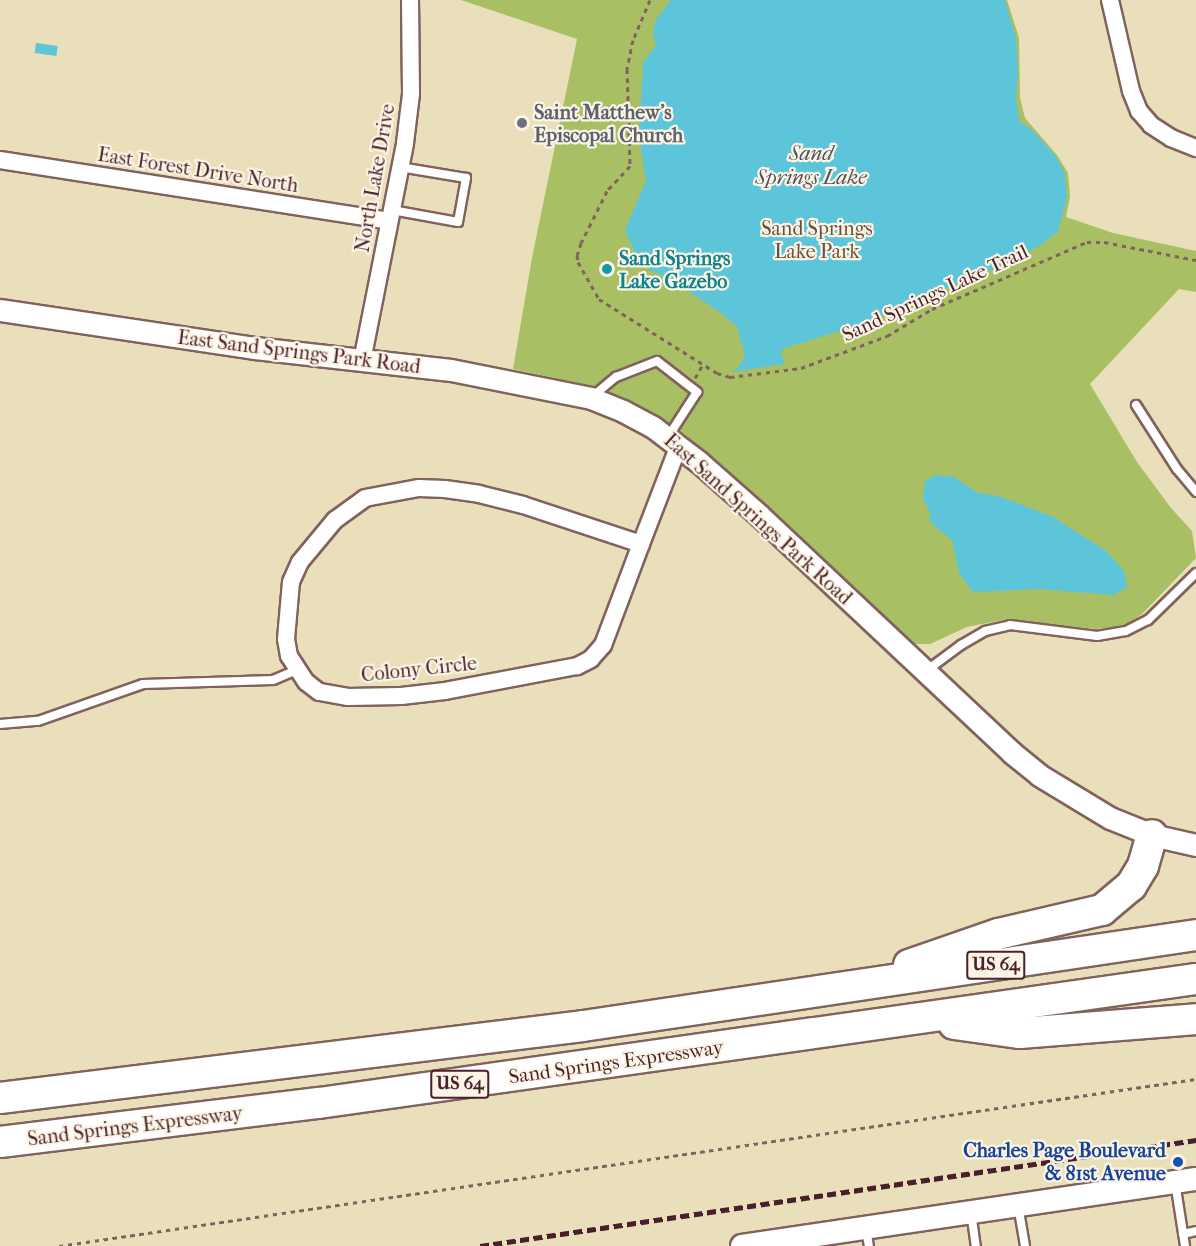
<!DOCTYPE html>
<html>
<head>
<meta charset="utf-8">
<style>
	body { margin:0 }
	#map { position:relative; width:1196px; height:1246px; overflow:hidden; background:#e9dfba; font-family:"IM FELL French Canon",serif }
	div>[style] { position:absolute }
	.green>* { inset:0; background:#a8bf64 }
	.water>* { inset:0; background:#5dc5d9; transform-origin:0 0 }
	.path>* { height:3px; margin-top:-1.5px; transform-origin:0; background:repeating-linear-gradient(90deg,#82625d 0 4.5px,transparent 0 9px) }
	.roads { filter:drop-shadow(2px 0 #82625d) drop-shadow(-2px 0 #82625d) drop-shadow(0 2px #82625d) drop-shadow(0 -2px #82625d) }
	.service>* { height:8px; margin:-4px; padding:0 4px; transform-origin:4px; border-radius:4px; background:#fff }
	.minor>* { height:16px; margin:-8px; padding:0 8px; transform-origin:8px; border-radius:8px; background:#fff }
	.tertiary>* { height:21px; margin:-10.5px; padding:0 10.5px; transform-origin:10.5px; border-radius:10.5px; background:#fff }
	.secondary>* { height:22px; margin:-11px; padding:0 11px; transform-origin:11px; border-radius:11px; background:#fff }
	.motorway>* { height:30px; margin:-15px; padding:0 15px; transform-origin:15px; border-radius:15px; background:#fff }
	.rail>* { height:4.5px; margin-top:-2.25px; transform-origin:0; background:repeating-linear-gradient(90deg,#4a1f2b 0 9px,transparent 0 13.5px) }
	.dots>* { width:16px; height:16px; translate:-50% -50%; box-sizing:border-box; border:3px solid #fcf5e5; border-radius:50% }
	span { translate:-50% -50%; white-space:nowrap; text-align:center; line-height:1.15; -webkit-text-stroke:4.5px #fcf5e5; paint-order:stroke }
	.shield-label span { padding:2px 4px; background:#fcf5e5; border:2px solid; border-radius:4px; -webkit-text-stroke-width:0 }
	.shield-label { font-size:18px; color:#4a1f2b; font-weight:700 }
	.worship-label { font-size:20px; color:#5b616d; font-weight:700 }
	.left { translate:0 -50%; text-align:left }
	.street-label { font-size:20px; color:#4a1f2b }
	.park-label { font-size:20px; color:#664f3c }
	.culture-label { font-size:20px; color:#0d838f; font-weight:700 }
	.transit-label { font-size:20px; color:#164399; font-weight:700 }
	.right { translate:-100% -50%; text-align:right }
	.water-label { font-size:21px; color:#50515f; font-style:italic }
</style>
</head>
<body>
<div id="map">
	<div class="green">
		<i style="clip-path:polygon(461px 0,1007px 0,1019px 38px,1020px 98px,1025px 118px,1057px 155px,1068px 173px,1070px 197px,1066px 217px,1113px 233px,1196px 251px,1196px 292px,1179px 289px,1090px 384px,1137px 462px,1171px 508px,1192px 531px,1196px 558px,1142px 614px,1129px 623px,1115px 627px,1095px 629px,1007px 619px,967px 627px,930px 644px,911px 644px,902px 638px,749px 491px,690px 442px,582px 384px,513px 369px,532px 258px,577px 39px)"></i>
	</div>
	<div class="water">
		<i style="clip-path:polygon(671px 0,1005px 0,1016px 38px,1018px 69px,1016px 100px,1020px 122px,1031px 129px,1055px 155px,1065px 174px,1067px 198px,1058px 231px,1041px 245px,1014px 260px,862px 324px,785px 348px,781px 352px,784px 364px,732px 372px,740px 365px,745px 355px,737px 327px,720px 312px,668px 278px,649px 270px,644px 259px,636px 255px,625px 230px,646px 181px,639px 137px,643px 63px,656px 45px,653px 34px,655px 21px)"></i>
		<i style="left:36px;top:43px;width:22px;height:10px;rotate:8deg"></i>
		<i style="clip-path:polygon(935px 475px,954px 477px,978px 493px,999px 496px,1053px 517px,1106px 551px,1124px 571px,1127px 587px,1114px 595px,1040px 589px,973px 592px,959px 573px,952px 540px,930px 522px,930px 513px,923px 498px,925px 481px)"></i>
	</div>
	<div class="path">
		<i style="left:650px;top:0;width:43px;rotate:113deg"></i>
		<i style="left:633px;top:40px;width:30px;rotate:102deg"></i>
		<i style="left:627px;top:69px;width:97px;rotate:88.2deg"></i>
		<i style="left:630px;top:166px;width:34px;rotate:133deg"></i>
		<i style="left:607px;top:191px;width:58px;rotate:116.6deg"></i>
		<i style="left:581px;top:243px;width:13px;rotate:108deg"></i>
		<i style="left:577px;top:255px;width:7px;rotate:82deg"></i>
		<i style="left:578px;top:262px;width:43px;rotate:60.4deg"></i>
		<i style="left:599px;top:299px;width:139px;rotate:32.1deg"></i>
		<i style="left:717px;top:373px;width:14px;rotate:17deg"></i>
		<i style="left:730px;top:377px;width:72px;rotate:-7.2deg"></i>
		<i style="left:801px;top:368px;width:92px;rotate:-20.4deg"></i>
		<i style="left:887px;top:336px;width:52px;rotate:-31deg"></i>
		<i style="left:932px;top:309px;width:169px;rotate:-23.4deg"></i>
		<i style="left:1087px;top:242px;width:17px"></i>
		<i style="left:1104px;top:242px;width:94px;rotate:11.1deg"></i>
		<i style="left:695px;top:378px;width:16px;rotate:-60deg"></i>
		<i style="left:59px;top:1246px;width:1149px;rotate:-8.36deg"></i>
	</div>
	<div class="roads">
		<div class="service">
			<i style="left:392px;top:210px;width:67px;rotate:10.3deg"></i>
			<i style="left:458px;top:222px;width:45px;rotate:-79.7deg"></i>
			<i style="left:466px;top:178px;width:67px;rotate:-170.5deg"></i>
			<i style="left:593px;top:396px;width:30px;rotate:-40deg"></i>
			<i style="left:616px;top:377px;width:44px;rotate:-21.3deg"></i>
			<i style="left:657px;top:361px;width:51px;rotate:37.8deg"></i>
			<i style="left:697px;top:392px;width:54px;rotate:122.8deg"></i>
			<i style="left:1136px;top:405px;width:76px;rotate:57.4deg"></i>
			<i style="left:1177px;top:469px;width:30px;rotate:50deg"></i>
			<i style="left:926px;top:671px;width:44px;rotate:-36.6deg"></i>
			<i style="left:961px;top:645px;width:28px;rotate:-30deg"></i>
			<i style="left:985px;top:631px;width:26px;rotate:-13deg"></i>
			<i style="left:1010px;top:625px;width:88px;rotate:7.2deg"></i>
			<i style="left:1097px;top:636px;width:29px;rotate:-10deg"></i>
			<i style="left:1126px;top:631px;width:25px;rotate:-27deg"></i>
			<i style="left:1148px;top:620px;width:67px;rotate:-44.4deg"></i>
			<i style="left:0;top:724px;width:38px;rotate:-5deg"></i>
			<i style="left:38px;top:721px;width:111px;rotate:-19.4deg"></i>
			<i style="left:143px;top:684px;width:130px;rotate:-1.8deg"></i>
			<i style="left:273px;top:680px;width:25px;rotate:-23deg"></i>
			<i style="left:1175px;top:1182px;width:65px;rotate:81.1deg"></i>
			<i style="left:1018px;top:1205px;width:42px;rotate:80.3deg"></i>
			<i style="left:971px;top:1212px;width:34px;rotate:82deg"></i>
			<i style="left:866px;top:1228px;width:18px;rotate:81deg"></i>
			<i style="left:1183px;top:1234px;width:13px;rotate:-13deg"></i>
		</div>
		<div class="minor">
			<i style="left:1110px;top:0;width:93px;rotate:77deg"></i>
			<i style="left:1131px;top:91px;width:22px;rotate:68deg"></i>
			<i style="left:1139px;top:111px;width:18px;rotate:49deg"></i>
			<i style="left:1151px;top:125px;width:24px;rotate:33deg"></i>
			<i style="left:1171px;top:138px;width:27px;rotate:22deg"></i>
			<i style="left:0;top:160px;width:394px;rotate:8.9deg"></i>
			<i style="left:362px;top:361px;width:222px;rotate:-78.8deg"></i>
			<i style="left:405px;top:143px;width:49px;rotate:-83deg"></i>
			<i style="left:411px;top:94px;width:94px;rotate:-90.6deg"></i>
			<i style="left:419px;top:488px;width:26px;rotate:2deg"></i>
			<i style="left:445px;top:489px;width:34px;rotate:8deg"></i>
			<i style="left:479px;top:494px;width:45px;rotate:14deg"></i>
			<i style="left:523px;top:505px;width:124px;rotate:18.3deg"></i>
			<i style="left:641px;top:544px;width:108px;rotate:110.6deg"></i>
			<i style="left:603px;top:645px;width:18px;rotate:131deg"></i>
			<i style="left:591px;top:659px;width:16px;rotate:153deg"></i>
			<i style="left:577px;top:666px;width:134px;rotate:169.3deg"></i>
			<i style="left:445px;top:691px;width:44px;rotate:173.5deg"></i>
			<i style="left:401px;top:696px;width:53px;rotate:178.9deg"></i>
			<i style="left:348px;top:697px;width:29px;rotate:-170deg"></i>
			<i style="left:319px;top:692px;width:16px;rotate:-142deg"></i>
			<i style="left:306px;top:682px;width:31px;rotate:-123deg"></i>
			<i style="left:289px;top:656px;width:17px;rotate:-100deg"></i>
			<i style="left:286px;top:639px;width:57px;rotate:-85deg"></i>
			<i style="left:291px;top:582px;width:22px;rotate:-66deg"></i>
			<i style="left:300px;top:562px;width:55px;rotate:-50.2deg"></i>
			<i style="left:335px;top:520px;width:37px;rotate:-36deg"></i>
			<i style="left:365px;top:498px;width:55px;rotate:-10.5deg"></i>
			<i style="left:641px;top:544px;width:106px;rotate:-69deg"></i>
		</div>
		<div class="tertiary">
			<i style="left:0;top:310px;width:258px;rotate:8.5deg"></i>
			<i style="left:255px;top:348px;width:197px;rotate:6.4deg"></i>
			<i style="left:451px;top:370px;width:143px;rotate:11.3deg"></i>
			<i style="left:591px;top:398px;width:35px;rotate:22deg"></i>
			<i style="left:623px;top:411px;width:34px;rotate:28deg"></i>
			<i style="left:653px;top:427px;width:58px;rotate:37.3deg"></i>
			<i style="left:699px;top:462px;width:81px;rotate:41.5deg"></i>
			<i style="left:760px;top:516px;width:345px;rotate:43.2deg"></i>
			<i style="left:1011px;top:752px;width:36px;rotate:39deg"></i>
			<i style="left:1039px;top:775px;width:83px;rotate:31.2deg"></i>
			<i style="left:1110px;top:818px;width:45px;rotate:22deg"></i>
			<i style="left:1152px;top:835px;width:45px;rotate:12.8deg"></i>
		</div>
		<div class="secondary">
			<i style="left:742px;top:1246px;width:459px;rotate:-8.4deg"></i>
		</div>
		<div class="motorway">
			<i style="left:909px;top:965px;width:94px;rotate:-19.2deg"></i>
			<i style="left:998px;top:934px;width:107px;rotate:-13deg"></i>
			<i style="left:1102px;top:910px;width:38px;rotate:-40deg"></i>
			<i style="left:1131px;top:886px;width:23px;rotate:-59deg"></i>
			<i style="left:1143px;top:866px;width:32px;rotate:-74deg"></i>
			<i style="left:954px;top:1024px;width:67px;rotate:7.8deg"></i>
			<i style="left:1020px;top:1033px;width:177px;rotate:-4.5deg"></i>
			<i style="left:0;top:1098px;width:587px;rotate:-7.04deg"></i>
			<i style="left:583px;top:1026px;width:620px;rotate:-8.44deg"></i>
			<i style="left:0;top:1142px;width:321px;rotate:-7deg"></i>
			<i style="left:319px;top:1103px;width:886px;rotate:-8.05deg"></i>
		</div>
	</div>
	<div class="rail">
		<i style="left:480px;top:1246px;width:724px;rotate:-8.42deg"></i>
	</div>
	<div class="dots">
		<i style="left:522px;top:123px;background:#6b7280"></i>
		<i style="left:607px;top:269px;background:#0f9aa8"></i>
		<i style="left:1178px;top:1162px;background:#1a4fb4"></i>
	</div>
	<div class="shield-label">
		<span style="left:996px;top:965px">US 64</span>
		<span style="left:460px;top:1084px">US 64</span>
	</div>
	<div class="worship-label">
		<span class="left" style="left:534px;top:124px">Saint Matthew's<br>Episcopal Church</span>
	</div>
	<div class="street-label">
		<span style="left:198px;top:170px;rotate:9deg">East Forest Drive North</span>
		<span style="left:375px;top:178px;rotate:-80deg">North Lake Drive</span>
		<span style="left:935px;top:293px;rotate:-25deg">Sand Springs Lake Trail</span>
		<span style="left:299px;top:352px;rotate:7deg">East Sand Springs Park Road</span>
		<span style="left:758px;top:519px;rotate:42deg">East Sand Springs Park Road</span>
		<span style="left:419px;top:669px;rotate:-6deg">Colony Circle</span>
		<span style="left:616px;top:1062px;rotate:-8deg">Sand Springs Expressway</span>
		<span style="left:135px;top:1126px;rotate:-7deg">Sand Springs Expressway</span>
	</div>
	<div class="park-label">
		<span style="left:817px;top:240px">Sand Springs<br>Lake Park</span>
	</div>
	<div class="culture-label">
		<span class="left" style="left:619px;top:270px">Sand Springs<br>Lake Gazebo</span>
	</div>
	<div class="transit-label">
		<span class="right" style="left:1166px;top:1162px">Charles Page Boulevard<br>&amp; 81st Avenue</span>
	</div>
	<div class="water-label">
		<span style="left:811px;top:165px">Sand<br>Springs Lake</span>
	</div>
</div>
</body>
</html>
